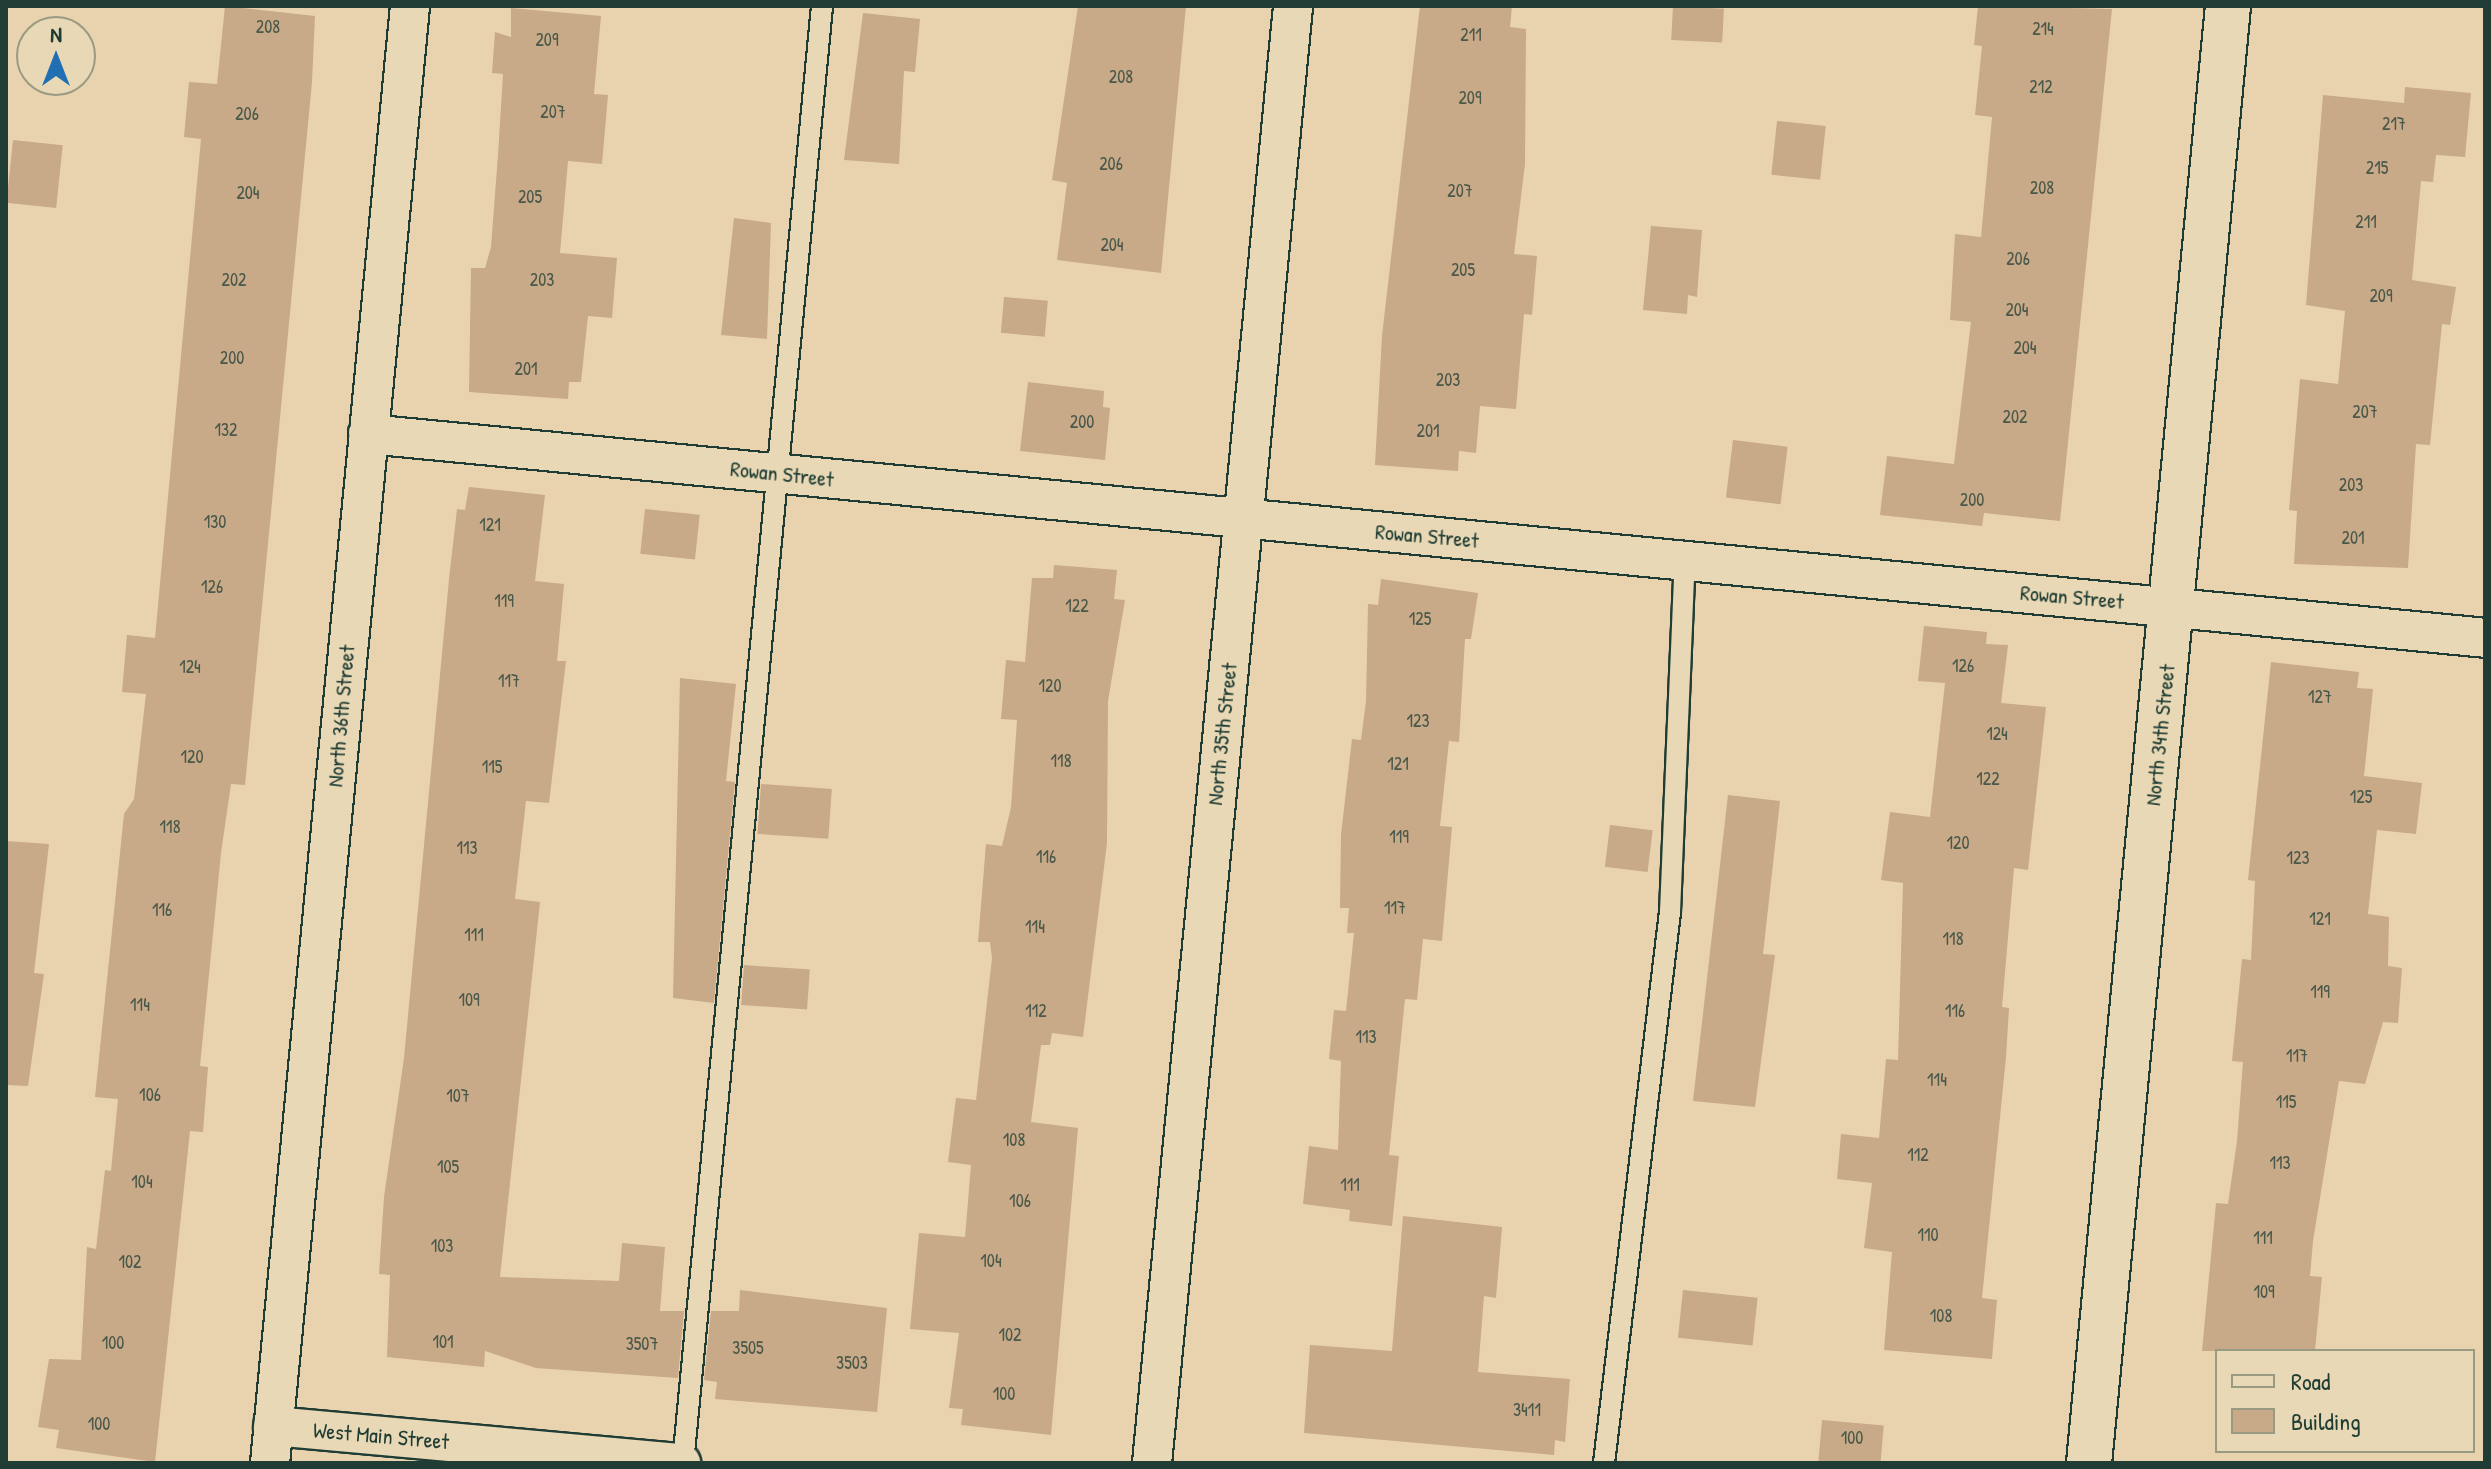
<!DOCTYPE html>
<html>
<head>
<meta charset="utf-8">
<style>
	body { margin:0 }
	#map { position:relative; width:2491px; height:1469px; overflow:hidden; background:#e9d3af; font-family:"Patrick Hand",sans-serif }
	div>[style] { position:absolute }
	.building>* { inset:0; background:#c8a988; transform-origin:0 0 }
	.roads { filter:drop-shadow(2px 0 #1f3d34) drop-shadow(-2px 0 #1f3d34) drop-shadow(0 2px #1f3d34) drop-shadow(0 -2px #1f3d34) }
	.service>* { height:20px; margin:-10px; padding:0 10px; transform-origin:10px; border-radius:10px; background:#e9d8b5 }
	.minor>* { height:38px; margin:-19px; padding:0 19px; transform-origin:19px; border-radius:19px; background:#e9d8b5 }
	.tertiary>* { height:44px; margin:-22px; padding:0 22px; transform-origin:22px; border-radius:22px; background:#e9d8b5 }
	span { translate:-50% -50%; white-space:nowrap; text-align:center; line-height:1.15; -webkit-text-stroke:6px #e9d8b5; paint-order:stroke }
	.number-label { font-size:18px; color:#495849 }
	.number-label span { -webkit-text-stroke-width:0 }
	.street-label { font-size:22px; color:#1f3d34 }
	.frame { position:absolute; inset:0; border:8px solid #1f3d34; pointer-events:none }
	.legend { position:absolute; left:2215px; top:1349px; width:260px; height:104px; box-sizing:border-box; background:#e9d8b5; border:2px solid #989a81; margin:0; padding:10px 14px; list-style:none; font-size:24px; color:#1f3d34 }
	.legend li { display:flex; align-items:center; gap:16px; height:40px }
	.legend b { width:40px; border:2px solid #989a81 }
	.north { position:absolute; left:16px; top:16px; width:80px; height:80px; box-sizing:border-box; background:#e9d8b5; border:2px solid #989a81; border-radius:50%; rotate:0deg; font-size:22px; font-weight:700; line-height:32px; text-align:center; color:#1f3d34 }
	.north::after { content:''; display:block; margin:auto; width:28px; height:36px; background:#1f6fb2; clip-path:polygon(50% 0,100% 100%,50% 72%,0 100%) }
</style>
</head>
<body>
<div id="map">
	<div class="building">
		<i style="clip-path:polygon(225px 6px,315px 16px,312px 82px,245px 785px,231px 784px,221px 853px,200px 1066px,208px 1067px,203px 1132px,190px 1131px,155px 1462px,56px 1448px,59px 1430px,38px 1427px,49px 1359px,81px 1360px,87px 1247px,96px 1249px,105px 1170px,111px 1171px,118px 1099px,95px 1097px,124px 814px,134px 799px,146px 694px,122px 692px,127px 635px,155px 638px,201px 139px,184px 137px,189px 82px,217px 84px)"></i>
		<i style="clip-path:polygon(1078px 6px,1186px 6px,1161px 273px,1057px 260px,1067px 183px,1052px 180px)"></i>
		<i style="clip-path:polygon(1420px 6px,1512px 6px,1510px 27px,1526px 29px,1525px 164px,1514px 254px,1537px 256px,1532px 315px,1524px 314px,1516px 409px,1480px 406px,1476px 453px,1459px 451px,1458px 471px,1375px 465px,1382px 336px)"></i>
		<i style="left:1673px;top:6px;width:51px;height:34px;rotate:3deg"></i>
		<i style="clip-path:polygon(1978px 6px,2112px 9px,2060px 521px,1984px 513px,1982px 526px,1880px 515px,1887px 456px,1954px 464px,1971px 322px,1950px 320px,1955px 234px,1981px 237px,1992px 117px,1975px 115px,1982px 46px,1974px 45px)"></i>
		<i style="clip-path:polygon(511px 8px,601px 16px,594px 94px,608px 95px,602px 164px,568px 161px,560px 253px,617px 258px,612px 318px,588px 316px,581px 382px,569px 382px,568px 399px,469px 392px,471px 268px,485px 268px,491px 247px,498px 155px,503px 74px,492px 73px,495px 32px,511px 37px)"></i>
		<i style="clip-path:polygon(863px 13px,920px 19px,915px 72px,904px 71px,899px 164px,844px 160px)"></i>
		<i style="clip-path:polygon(2405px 87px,2471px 93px,2465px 157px,2436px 155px,2433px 182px,2421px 181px,2412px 280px,2456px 287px,2450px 325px,2442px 324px,2430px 445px,2416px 444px,2408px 568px,2294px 564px,2297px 511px,2289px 510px,2300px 379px,2338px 384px,2345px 311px,2306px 305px,2323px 95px,2404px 103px)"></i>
		<i style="left:1777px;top:121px;width:49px;height:54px;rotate:6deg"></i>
		<i style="left:13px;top:140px;width:50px;height:63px;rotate:6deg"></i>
		<i style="clip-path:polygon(734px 218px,771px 223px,767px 339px,721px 335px)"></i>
		<i style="clip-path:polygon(1651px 226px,1702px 230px,1697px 297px,1688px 295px,1687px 314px,1643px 310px)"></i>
		<i style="left:1004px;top:297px;width:44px;height:36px;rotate:5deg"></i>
		<i style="clip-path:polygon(1028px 382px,1104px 391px,1103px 407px,1110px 408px,1105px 460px,1020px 451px)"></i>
		<i style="left:1733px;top:440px;width:55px;height:58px;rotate:7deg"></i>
		<i style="clip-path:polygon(469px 487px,545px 495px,535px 581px,564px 584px,557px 661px,566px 661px,549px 803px,526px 801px,515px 899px,540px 902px,500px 1277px,619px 1281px,622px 1243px,665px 1247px,660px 1311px,684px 1311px,678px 1378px,536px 1368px,485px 1351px,484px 1367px,387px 1357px,390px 1275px,379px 1274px,384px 1197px,404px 1058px,449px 579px,457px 509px,465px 510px)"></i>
		<i style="left:645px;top:509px;width:55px;height:45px;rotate:6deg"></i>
		<i style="clip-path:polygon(1054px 565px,1117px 570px,1114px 599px,1125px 600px,1108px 701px,1107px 843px,1083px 1037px,1052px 1033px,1050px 1045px,1041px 1045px,1031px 1122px,1078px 1128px,1051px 1435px,961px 1425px,963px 1409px,949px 1408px,959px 1333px,910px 1329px,919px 1233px,965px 1237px,971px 1165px,948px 1162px,956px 1098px,976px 1100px,992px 958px,990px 942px,978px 942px,986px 844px,1002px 846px,1011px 807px,1017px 720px,1001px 719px,1006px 660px,1025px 662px,1032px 578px,1053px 578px)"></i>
		<i style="clip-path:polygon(1381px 579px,1478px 593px,1471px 639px,1465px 639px,1459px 742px,1449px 741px,1440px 826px,1452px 827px,1442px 941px,1423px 939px,1417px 1000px,1405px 999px,1389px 1155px,1399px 1156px,1392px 1226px,1349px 1221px,1350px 1210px,1303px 1204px,1309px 1146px,1338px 1150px,1341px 1061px,1329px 1059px,1334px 1010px,1346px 1011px,1354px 933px,1347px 933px,1349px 908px,1340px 908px,1341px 835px,1352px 739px,1361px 740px,1366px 701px,1368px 604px,1378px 605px)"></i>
		<i style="clip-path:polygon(1924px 626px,1987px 632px,1986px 644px,2008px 645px,2001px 703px,2046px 707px,2028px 870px,2014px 868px,2002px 1007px,2009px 1008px,2006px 1057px,1982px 1298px,1997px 1300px,1992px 1359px,1884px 1350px,1892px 1252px,1864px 1248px,1872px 1183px,1837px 1179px,1841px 1134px,1879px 1138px,1886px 1059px,1898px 1060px,1903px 883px,1881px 880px,1890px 812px,1930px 817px,1945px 683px,1918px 681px)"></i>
		<i style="clip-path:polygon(2271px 662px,2359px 672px,2357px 688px,2373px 689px,2364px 776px,2422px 783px,2416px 834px,2377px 830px,2368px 914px,2389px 917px,2388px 966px,2402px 968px,2398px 1023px,2383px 1022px,2365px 1084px,2339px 1081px,2313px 1241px,2310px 1276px,2322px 1277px,2315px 1351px,2202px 1351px,2216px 1203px,2228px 1204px,2237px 1141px,2243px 1062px,2232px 1061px,2242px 959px,2251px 960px,2255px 881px,2248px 880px)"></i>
		<i style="clip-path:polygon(680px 678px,736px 684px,726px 781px,735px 782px,714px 1003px,673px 998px)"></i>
		<i style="left:761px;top:784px;width:71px;height:50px;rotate:4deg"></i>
		<i style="clip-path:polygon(1728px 795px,1780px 801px,1763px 954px,1775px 955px,1755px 1107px,1693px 1101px)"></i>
		<i style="left:1610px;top:825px;width:43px;height:42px;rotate:7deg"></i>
		<i style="clip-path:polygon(6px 841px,49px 844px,34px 973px,44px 974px,28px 1086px,6px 1085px)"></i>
		<i style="left:744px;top:965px;width:66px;height:40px;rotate:4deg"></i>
		<i style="clip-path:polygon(1403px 1216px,1502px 1227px,1496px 1298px,1484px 1296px,1478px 1372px,1570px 1379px,1565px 1442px,1555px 1440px,1554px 1455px,1304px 1433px,1310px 1345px,1392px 1351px)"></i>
		<i style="clip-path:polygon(740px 1290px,887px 1308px,877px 1412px,715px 1399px,717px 1382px,704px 1380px,711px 1311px,739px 1311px)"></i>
		<i style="left:1683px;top:1290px;width:75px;height:48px;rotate:6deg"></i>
		<i style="left:1822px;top:1420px;width:62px;height:43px;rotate:5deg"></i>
	</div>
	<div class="roads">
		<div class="service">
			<i style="left:683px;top:1463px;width:1464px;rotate:-84.55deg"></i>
			<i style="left:1604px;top:1463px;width:555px;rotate:-83.17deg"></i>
			<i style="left:1670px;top:912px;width:351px;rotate:-87.6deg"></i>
		</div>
		<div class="minor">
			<i style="left:368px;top:434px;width:2127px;rotate:5.5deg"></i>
			<i style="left:273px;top:1426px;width:410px;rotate:5.2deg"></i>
			<i style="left:270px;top:1463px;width:1464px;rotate:-84.51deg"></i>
			<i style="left:1152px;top:1463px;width:1464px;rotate:-84.47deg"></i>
		</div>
		<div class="tertiary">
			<i style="left:2089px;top:1463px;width:1464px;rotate:-84.55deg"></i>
		</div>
	</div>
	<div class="number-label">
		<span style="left:268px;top:27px">208</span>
		<span style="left:2043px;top:29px">214</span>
		<span style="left:1471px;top:35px">211</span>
		<span style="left:547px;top:40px">209</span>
		<span style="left:1121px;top:77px">208</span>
		<span style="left:2041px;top:87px">212</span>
		<span style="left:1470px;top:98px">209</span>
		<span style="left:553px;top:112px">207</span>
		<span style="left:247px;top:114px">206</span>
		<span style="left:2394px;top:124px">217</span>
		<span style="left:1111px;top:164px">206</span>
		<span style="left:2377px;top:168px">215</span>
		<span style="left:2042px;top:188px">208</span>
		<span style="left:1460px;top:191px">207</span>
		<span style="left:248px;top:193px">204</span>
		<span style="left:530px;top:197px">205</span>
		<span style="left:2366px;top:222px">211</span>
		<span style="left:1112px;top:245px">204</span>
		<span style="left:2018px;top:259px">206</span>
		<span style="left:1463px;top:270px">205</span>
		<span style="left:234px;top:280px">202</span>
		<span style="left:542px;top:280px">203</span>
		<span style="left:2381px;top:296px">209</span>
		<span style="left:2017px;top:310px">204</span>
		<span style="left:2025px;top:348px">204</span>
		<span style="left:232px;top:358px">200</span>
		<span style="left:526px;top:369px">201</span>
		<span style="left:1448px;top:380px">203</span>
		<span style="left:2365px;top:412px">207</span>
		<span style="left:2015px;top:417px">202</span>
		<span style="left:1082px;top:422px">200</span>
		<span style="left:226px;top:430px">132</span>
		<span style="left:1428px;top:431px">201</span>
		<span style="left:2351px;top:485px">203</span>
		<span style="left:1972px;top:500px">200</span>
		<span style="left:215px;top:522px">130</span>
		<span style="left:490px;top:525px">121</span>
		<span style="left:2353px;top:538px">201</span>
		<span style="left:212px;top:587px">126</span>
		<span style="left:504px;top:601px">119</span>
		<span style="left:1077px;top:606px">122</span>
		<span style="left:1420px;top:619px">125</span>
		<span style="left:1963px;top:666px">126</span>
		<span style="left:190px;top:667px">124</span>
		<span style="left:509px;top:681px">117</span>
		<span style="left:1050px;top:686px">120</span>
		<span style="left:2320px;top:697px">127</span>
		<span style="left:1418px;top:721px">123</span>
		<span style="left:1997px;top:734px">124</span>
		<span style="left:192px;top:757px">120</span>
		<span style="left:1061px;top:761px">118</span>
		<span style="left:1398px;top:764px">121</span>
		<span style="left:492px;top:767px">115</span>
		<span style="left:1988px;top:779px">122</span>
		<span style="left:2361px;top:797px">125</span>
		<span style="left:170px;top:827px">118</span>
		<span style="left:1399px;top:837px">119</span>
		<span style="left:1958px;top:843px">120</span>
		<span style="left:467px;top:848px">113</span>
		<span style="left:1046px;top:857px">116</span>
		<span style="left:2298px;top:858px">123</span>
		<span style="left:1395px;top:908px">117</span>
		<span style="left:162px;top:910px">116</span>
		<span style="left:2320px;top:919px">121</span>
		<span style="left:1035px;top:927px">114</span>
		<span style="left:474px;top:935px">111</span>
		<span style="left:1953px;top:939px">118</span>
		<span style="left:2320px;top:992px">119</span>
		<span style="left:469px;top:1000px">109</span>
		<span style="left:140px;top:1005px">114</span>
		<span style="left:1036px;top:1011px">112</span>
		<span style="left:1955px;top:1011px">116</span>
		<span style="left:1366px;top:1037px">113</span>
		<span style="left:2297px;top:1056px">117</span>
		<span style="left:1937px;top:1080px">114</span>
		<span style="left:150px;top:1095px">106</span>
		<span style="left:458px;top:1096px">107</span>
		<span style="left:2286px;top:1102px">115</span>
		<span style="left:1014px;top:1140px">108</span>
		<span style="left:1918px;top:1155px">112</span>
		<span style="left:2280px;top:1163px">113</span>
		<span style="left:448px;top:1167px">105</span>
		<span style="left:142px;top:1182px">104</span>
		<span style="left:1350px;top:1185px">111</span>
		<span style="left:1020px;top:1201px">106</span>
		<span style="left:1928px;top:1235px">110</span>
		<span style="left:2263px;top:1238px">111</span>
		<span style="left:442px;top:1246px">103</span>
		<span style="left:991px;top:1261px">104</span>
		<span style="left:130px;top:1262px">102</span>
		<span style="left:2264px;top:1292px">109</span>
		<span style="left:1941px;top:1316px">108</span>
		<span style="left:1010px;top:1335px">102</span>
		<span style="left:443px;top:1342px">101</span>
		<span style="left:113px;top:1343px">100</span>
		<span style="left:642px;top:1344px">3507</span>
		<span style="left:748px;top:1348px">3505</span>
		<span style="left:852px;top:1363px">3503</span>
		<span style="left:1004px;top:1394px">100</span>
		<span style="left:1527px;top:1410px">3411</span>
		<span style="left:99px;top:1424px">100</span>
		<span style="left:1852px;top:1438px">100</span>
	</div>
	<div class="street-label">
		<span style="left:782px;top:474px;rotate:6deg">Rowan Street</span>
		<span style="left:1427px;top:536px;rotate:5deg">Rowan Street</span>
		<span style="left:2072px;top:597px;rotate:5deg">Rowan Street</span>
		<span style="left:341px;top:716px;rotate:-85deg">North 36th Street</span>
		<span style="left:1222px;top:734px;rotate:-84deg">North 35th Street</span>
		<span style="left:2160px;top:735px;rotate:-84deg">North 34th Street</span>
		<span style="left:381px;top:1436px;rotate:5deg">West Main Street</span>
	</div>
	<div class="frame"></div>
	<ul class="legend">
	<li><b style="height:10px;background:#e9d8b5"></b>Road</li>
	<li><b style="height:22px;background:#c8a988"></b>Building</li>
	</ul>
	<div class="north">N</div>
</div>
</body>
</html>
